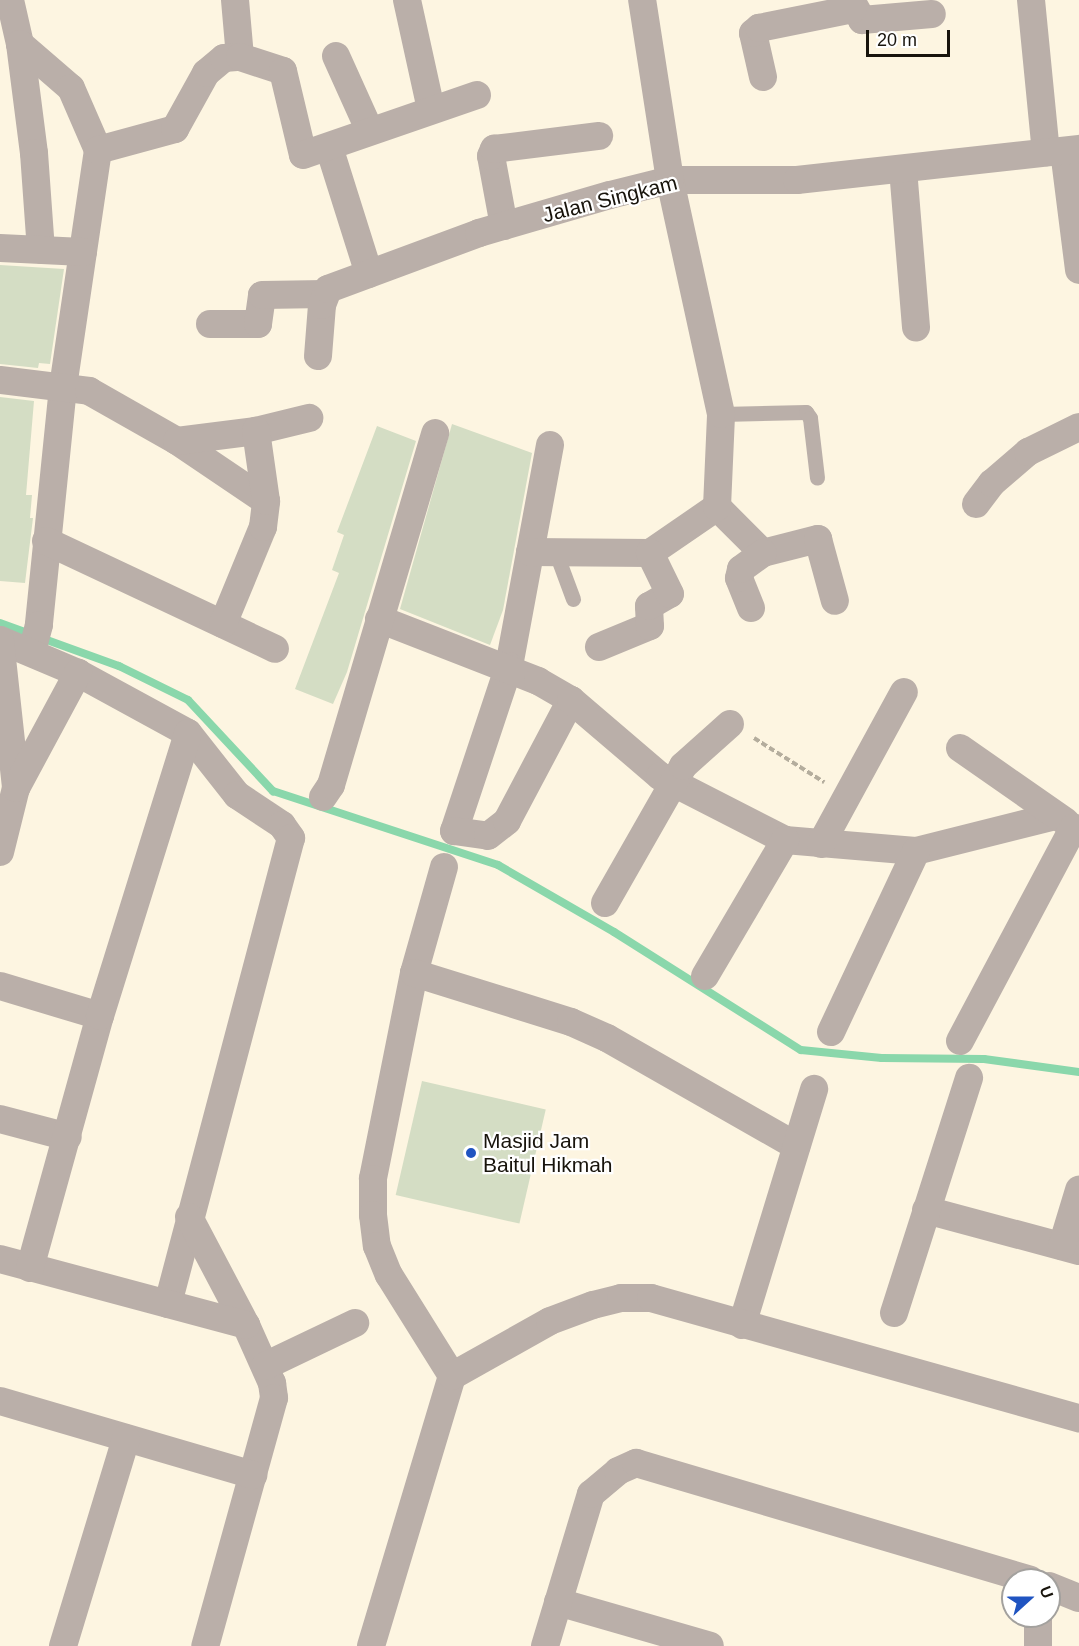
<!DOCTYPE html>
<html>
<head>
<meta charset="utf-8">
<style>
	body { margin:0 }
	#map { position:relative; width:1079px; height:1646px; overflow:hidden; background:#fdf5e1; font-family:Helvetica,sans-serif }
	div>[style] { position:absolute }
	.stream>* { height:8px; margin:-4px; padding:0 4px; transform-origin:4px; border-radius:4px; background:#8ad7ab }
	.building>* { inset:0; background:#d4ddc4; transform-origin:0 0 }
	.path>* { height:4px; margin-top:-2px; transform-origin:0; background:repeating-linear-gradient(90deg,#b4ad9d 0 6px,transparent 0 9px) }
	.service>* { height:15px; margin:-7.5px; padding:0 7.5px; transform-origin:7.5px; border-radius:7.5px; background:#baafa9 }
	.minor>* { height:28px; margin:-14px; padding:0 14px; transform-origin:14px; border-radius:14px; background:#baafa9 }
	.dots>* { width:16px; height:16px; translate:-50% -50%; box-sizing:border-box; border:3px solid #fff; border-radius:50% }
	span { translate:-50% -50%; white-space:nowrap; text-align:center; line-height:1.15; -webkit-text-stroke:4.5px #fff; paint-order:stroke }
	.street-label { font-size:21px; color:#18140c }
	.poi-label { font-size:21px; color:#18140c }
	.left { translate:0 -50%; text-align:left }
	.north { position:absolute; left:1001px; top:1568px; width:60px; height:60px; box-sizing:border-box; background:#fff; border:2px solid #a3a19e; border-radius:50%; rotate:69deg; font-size:16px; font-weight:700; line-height:24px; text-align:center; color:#18140c }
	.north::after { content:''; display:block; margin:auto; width:21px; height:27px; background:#2054c1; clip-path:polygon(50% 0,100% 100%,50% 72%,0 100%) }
	.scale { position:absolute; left:866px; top:30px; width:84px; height:27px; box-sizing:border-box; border:3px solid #18140c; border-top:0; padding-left:8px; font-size:18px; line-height:21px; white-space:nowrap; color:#18140c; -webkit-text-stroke:4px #fff; paint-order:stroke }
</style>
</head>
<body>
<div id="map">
	<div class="stream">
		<i style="left:0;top:623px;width:127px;rotate:19.9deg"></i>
		<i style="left:119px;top:666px;width:77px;rotate:26.2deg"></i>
		<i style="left:188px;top:700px;width:125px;rotate:47deg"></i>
		<i style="left:273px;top:791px;width:237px;rotate:18.2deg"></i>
		<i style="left:498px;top:865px;width:134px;rotate:30deg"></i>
		<i style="left:614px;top:932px;width:221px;rotate:32.3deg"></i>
		<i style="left:801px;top:1050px;width:81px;rotate:5.6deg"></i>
		<i style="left:882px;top:1058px;width:102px;rotate:0.6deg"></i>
		<i style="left:984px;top:1059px;width:96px;rotate:7.8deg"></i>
	</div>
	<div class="building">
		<i style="clip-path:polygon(0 265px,64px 269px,50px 364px,39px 363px,38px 368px,0 364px)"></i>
		<i style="clip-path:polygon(0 397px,34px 401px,26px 495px,32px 495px,30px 518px,33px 518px,25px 583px,0 581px)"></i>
		<i style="clip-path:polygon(452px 424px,532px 453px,503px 610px,490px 645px,400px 609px)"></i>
		<i style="clip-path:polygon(377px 426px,416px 441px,347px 672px,333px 704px,295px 689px,339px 573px,332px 570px,344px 535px,337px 532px)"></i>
		<i style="left:422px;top:1081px;width:127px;height:117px;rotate:13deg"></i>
	</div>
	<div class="path">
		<i style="left:754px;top:738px;width:83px;rotate:32.2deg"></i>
	</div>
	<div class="service">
		<i style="left:721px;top:414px;width:85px;rotate:-1.3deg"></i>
		<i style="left:806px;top:412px;width:7px;rotate:56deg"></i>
		<i style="left:810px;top:418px;width:60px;rotate:83.3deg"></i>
		<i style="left:556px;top:553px;width:49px;rotate:69.7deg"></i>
	</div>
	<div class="minor">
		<i style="left:10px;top:0;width:45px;rotate:77.2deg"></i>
		<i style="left:20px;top:44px;width:110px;rotate:82.7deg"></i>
		<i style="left:34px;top:153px;width:97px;rotate:85.9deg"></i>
		<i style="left:235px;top:0;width:57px;rotate:85deg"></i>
		<i style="left:407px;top:0;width:112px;rotate:77.6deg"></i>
		<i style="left:851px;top:0;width:23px;rotate:61deg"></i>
		<i style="left:862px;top:20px;width:70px;rotate:-4.9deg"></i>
		<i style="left:1031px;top:0;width:153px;rotate:84.4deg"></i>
		<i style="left:20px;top:44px;width:67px;rotate:40.8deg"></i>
		<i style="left:71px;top:88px;width:68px;rotate:66.5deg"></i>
		<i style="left:98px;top:150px;width:240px;rotate:98.4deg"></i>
		<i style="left:63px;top:387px;width:239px;rotate:95.8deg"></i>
		<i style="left:39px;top:625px;width:27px;rotate:105deg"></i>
		<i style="left:336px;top:56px;width:80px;rotate:65.7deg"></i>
		<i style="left:763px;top:77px;width:45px;rotate:-102.8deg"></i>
		<i style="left:753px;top:33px;width:8px;rotate:-40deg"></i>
		<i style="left:759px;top:28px;width:96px;rotate:-11.4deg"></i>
		<i style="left:329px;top:147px;width:133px;rotate:72.5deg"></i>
		<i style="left:98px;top:150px;width:80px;rotate:-15.3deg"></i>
		<i style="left:175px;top:129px;width:64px;rotate:-61deg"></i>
		<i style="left:206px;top:73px;width:23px;rotate:-40deg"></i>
		<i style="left:224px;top:58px;width:16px;rotate:-4deg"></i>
		<i style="left:240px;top:57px;width:45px;rotate:18deg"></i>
		<i style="left:283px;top:71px;width:86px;rotate:76.6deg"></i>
		<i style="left:303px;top:155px;width:184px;rotate:-19deg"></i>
		<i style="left:1064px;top:151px;width:120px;rotate:82.8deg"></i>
		<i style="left:903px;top:169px;width:159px;rotate:85.3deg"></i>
		<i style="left:504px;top:226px;width:71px;rotate:-100.5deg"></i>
		<i style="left:491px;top:156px;width:8px;rotate:-67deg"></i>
		<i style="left:494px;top:149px;width:106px;rotate:-7.1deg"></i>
		<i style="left:0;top:248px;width:83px;rotate:2.8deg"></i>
		<i style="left:210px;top:324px;width:48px"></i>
		<i style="left:258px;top:324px;width:29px;rotate:-82deg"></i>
		<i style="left:262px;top:295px;width:63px;rotate:-0.9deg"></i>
		<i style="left:318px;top:356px;width:51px;rotate:-85.5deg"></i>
		<i style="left:322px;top:305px;width:17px;rotate:-69deg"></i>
		<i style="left:328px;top:289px;width:161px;rotate:-20.3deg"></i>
		<i style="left:479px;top:233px;width:136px;rotate:-16.2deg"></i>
		<i style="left:610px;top:195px;width:62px;rotate:-14deg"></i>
		<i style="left:670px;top:180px;width:127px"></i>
		<i style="left:797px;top:180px;width:284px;rotate:-6.3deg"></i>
		<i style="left:0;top:380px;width:90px;rotate:7deg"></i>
		<i style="left:89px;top:391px;width:101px;rotate:29.6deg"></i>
		<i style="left:177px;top:441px;width:107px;rotate:34deg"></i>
		<i style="left:177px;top:441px;width:80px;rotate:-7.2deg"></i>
		<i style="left:256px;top:431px;width:55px;rotate:-13.8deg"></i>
		<i style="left:550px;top:445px;width:225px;rotate:100.5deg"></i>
		<i style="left:509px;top:666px;width:174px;rotate:108.4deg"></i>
		<i style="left:454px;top:831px;width:34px;rotate:8deg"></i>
		<i style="left:488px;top:836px;width:24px;rotate:-38deg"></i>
		<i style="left:507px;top:821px;width:137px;rotate:-62.1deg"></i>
		<i style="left:976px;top:504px;width:26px;rotate:-53deg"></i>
		<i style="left:992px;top:483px;width:48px;rotate:-40.7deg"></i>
		<i style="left:1028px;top:452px;width:57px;rotate:-26.1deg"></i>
		<i style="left:717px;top:507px;width:65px;rotate:45deg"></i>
		<i style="left:763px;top:553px;width:57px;rotate:-14.3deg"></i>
		<i style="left:818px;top:539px;width:64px;rotate:74.7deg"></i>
		<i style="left:46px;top:541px;width:253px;rotate:25.2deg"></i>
		<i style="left:530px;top:552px;width:120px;rotate:0.5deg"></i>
		<i style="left:650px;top:553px;width:81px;rotate:-34.5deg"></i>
		<i style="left:717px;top:507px;width:93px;rotate:-87.5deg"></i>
		<i style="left:721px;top:414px;width:239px;rotate:-102.3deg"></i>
		<i style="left:670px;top:180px;width:182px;rotate:-98.8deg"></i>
		<i style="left:751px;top:608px;width:32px;rotate:-112deg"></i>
		<i style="left:739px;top:578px;width:9px;rotate:-77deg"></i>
		<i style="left:741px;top:569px;width:27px;rotate:-36deg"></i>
		<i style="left:379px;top:619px;width:171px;rotate:21.3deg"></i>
		<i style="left:538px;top:681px;width:38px;rotate:30deg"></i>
		<i style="left:571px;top:700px;width:117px;rotate:40.5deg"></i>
		<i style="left:660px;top:776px;width:140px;rotate:27.1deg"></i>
		<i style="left:785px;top:840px;width:131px;rotate:4.8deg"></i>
		<i style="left:916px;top:851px;width:143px;rotate:-14.1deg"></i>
		<i style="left:223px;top:624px;width:105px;rotate:-67.6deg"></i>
		<i style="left:263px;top:527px;width:26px;rotate:-83deg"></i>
		<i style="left:266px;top:501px;width:71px;rotate:-98.1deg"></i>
		<i style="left:0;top:640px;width:85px;rotate:22.9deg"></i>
		<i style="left:78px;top:673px;width:125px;rotate:28.6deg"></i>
		<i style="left:188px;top:733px;width:79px;rotate:51.7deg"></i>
		<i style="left:237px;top:795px;width:54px;rotate:33.7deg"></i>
		<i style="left:282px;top:825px;width:16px;rotate:55deg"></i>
		<i style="left:291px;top:838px;width:482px;rotate:104.8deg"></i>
		<i style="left:0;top:640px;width:149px;rotate:83.8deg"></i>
		<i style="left:599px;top:647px;width:55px;rotate:-22.4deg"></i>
		<i style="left:650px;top:626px;width:20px;rotate:-93deg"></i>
		<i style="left:649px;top:606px;width:24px;rotate:-30deg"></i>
		<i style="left:670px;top:594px;width:46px;rotate:-116deg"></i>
		<i style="left:960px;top:748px;width:129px;rotate:34.9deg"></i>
		<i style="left:323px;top:797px;width:14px;rotate:-56deg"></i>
		<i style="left:331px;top:785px;width:367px;rotate:-73.5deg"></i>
		<i style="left:821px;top:844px;width:173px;rotate:-61.4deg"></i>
		<i style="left:0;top:852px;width:66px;rotate:-76deg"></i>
		<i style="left:16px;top:788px;width:131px;rotate:-61.7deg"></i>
		<i style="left:444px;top:867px;width:110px;rotate:105.8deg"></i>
		<i style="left:414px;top:973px;width:210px;rotate:101.3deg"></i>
		<i style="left:373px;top:1179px;width:36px;rotate:90deg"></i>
		<i style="left:373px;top:1215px;width:31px;rotate:83deg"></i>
		<i style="left:377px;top:1246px;width:31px;rotate:68deg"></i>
		<i style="left:389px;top:1275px;width:119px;rotate:58deg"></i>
		<i style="left:605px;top:903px;width:158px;rotate:-60.3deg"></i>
		<i style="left:683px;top:766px;width:63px;rotate:-41.8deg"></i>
		<i style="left:414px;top:973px;width:164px;rotate:17.3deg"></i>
		<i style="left:571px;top:1022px;width:39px;rotate:24deg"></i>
		<i style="left:607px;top:1038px;width:218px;rotate:29.7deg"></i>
		<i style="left:705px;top:976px;width:158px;rotate:-59.5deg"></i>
		<i style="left:0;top:986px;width:104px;rotate:16.7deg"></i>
		<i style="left:831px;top:1032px;width:200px;rotate:-64.8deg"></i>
		<i style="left:960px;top:1041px;width:242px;rotate:-62deg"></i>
		<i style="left:0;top:1119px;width:70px;rotate:14.8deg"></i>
		<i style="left:926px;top:1210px;width:158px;rotate:15deg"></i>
		<i style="left:189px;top:1217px;width:122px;rotate:62.2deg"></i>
		<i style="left:246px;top:1325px;width:64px;rotate:65.9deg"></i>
		<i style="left:272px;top:1383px;width:15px;rotate:82deg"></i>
		<i style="left:274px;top:1398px;width:257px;rotate:105.5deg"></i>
		<i style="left:1062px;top:1246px;width:59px;rotate:-73.1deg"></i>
		<i style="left:0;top:1259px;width:255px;rotate:15deg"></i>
		<i style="left:30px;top:1268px;width:262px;rotate:-74.5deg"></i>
		<i style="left:100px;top:1016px;width:296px;rotate:-72.7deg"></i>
		<i style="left:894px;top:1313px;width:247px;rotate:-72.3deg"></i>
		<i style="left:742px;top:1325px;width:247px;rotate:-73deg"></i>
		<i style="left:265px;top:1366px;width:100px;rotate:-25.5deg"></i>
		<i style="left:0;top:1401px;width:264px;rotate:16.3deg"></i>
		<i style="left:1049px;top:1586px;width:32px;rotate:22deg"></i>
		<i style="left:558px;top:1602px;width:158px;rotate:16.1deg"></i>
		<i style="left:63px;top:1646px;width:217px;rotate:-73.1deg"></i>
		<i style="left:371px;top:1646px;width:282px;rotate:-73.3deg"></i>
		<i style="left:452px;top:1376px;width:112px;rotate:-29.3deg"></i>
		<i style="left:550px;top:1321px;width:46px;rotate:-20.4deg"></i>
		<i style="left:593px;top:1305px;width:29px;rotate:-14deg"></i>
		<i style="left:621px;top:1298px;width:30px"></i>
		<i style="left:651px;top:1298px;width:445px;rotate:15.7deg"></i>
		<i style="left:545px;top:1646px;width:159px;rotate:-73.2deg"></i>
		<i style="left:591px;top:1494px;width:35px;rotate:-40deg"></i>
		<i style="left:618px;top:1471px;width:20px;rotate:-24deg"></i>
		<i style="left:636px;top:1463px;width:411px;rotate:16.5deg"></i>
		<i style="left:1038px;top:1646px;width:30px;rotate:-90deg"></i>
	</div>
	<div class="dots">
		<i style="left:471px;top:1153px;background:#2054c1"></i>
	</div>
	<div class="street-label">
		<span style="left:610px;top:199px;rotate:-14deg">Jalan Singkam</span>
	</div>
	<div class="poi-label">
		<span class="left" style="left:483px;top:1153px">Masjid Jam<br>Baitul Hikmah</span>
	</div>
	<div class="north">U</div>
	<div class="scale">20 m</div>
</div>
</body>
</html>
